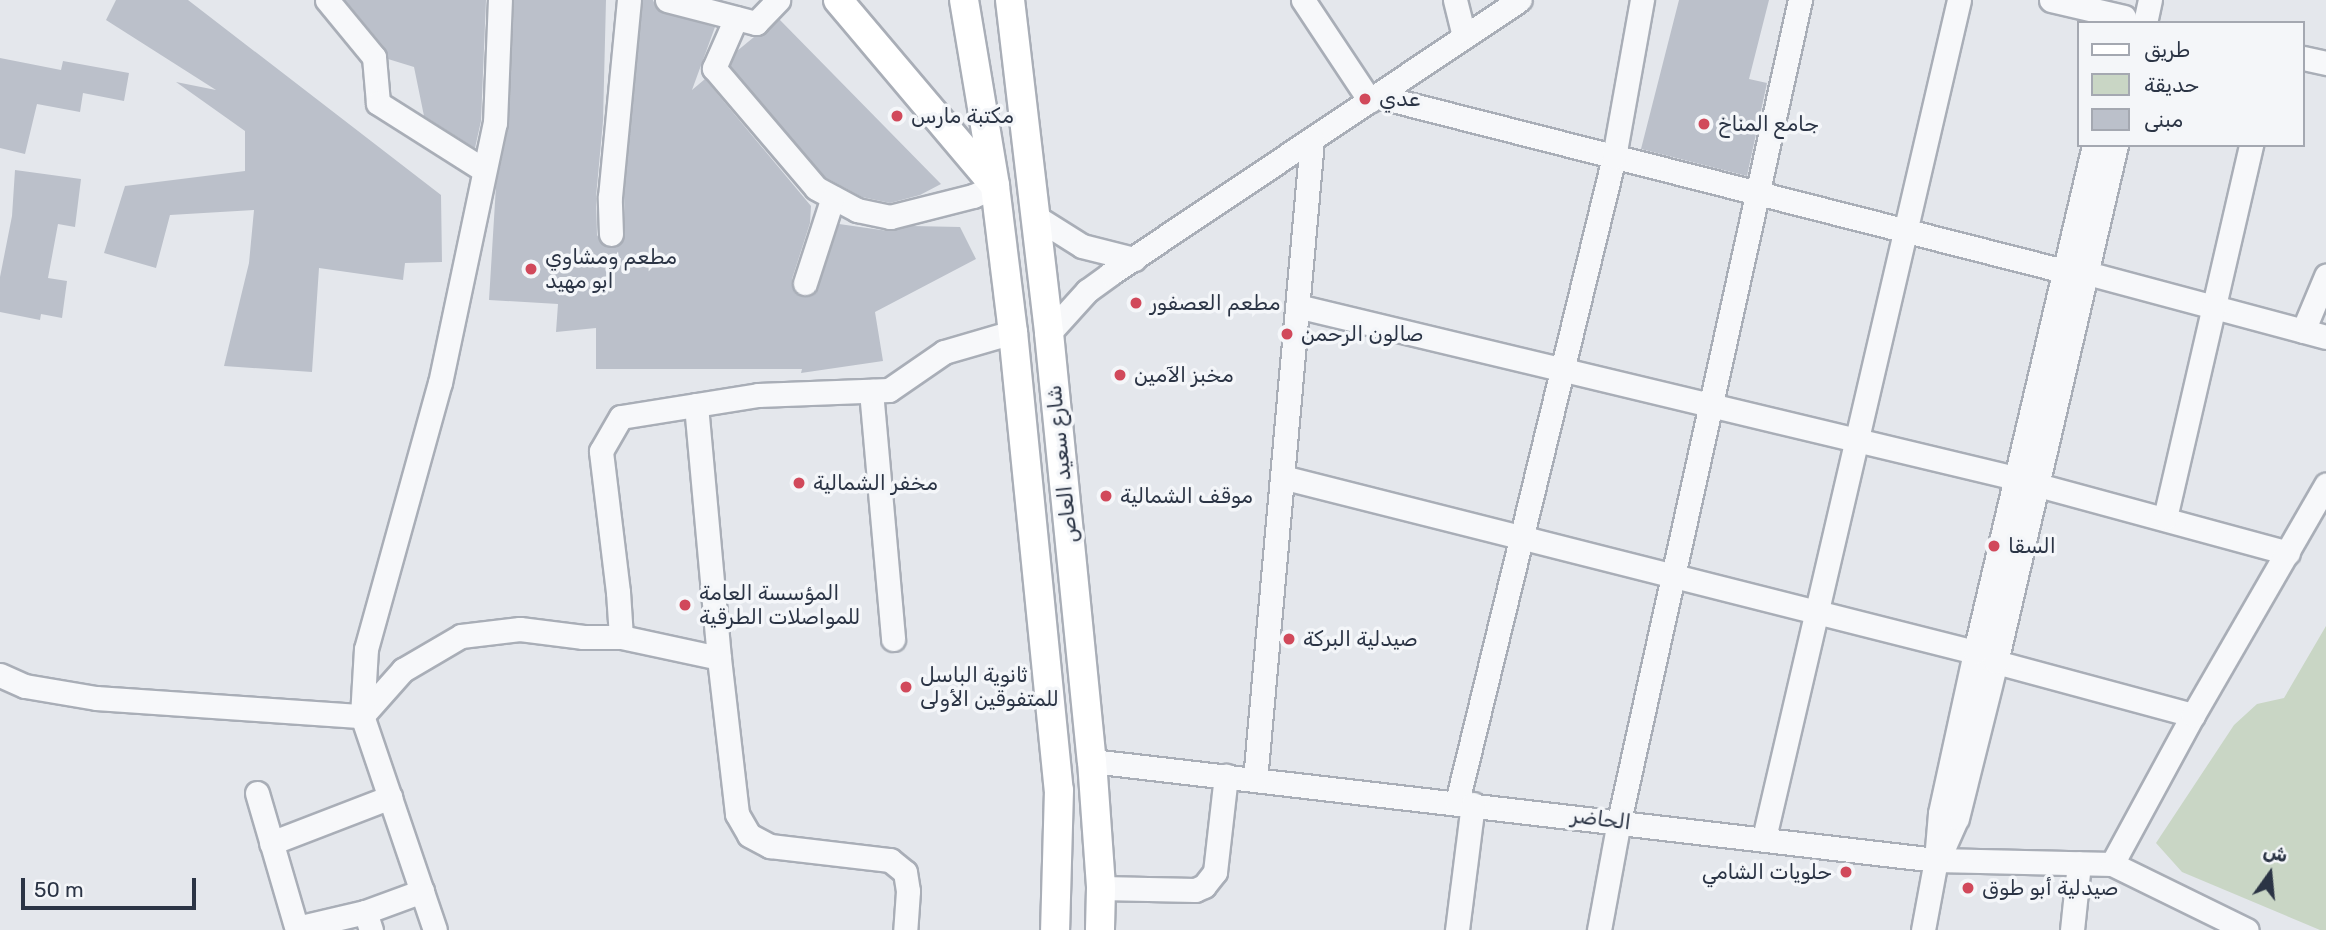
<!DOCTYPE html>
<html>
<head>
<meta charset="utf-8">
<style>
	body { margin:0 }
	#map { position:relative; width:2326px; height:930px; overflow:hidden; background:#e4e7ec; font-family:Rubik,"Noto Sans Arabic",sans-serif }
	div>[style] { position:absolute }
	.green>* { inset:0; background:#c9d6c5 }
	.building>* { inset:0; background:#bbc0ca }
	.roads { filter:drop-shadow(2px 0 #a9aeb7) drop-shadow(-2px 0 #a9aeb7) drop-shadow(0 2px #a9aeb7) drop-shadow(0 -2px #a9aeb7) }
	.minor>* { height:23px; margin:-11.5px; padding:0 11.5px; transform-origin:11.5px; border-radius:11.5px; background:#f7f8fa }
	.major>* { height:28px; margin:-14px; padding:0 14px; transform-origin:14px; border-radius:14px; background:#fff }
	.dots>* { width:19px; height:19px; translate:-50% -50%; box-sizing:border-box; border:4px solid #f4f6f9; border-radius:50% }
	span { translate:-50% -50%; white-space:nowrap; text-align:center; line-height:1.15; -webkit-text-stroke:7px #f4f6f9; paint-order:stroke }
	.poi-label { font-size:21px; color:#2b3445 }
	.left { translate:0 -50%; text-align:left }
	.right { translate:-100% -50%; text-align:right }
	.street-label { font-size:21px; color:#2b3445 }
	.legend { position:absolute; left:2077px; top:21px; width:228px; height:126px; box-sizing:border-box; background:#f4f6f9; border:2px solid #a4a8b1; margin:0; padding:9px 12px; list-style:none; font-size:21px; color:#2b3445 }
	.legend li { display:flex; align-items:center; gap:14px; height:35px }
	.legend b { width:35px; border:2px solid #a4a8b1 }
	.north { position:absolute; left:2235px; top:839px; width:70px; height:70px; -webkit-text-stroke:5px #f4f6f9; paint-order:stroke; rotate:15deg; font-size:19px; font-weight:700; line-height:28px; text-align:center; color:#2b3445 }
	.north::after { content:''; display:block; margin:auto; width:24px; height:32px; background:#2b3445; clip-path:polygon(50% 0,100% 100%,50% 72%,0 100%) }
	.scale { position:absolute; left:21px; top:878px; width:175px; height:32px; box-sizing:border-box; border:4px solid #2b3445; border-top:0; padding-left:9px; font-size:21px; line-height:24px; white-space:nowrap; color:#2b3445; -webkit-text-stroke:5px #f4f6f9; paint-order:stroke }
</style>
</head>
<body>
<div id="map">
	<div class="green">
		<i style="clip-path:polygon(2326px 626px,2326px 930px,2320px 930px,2182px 872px,2156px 843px,2234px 725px,2257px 704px,2284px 698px)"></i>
	</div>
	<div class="building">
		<i style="clip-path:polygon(116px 0,188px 0,441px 195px,442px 262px,405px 263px,403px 280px,319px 268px,312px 372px,224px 366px,249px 263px,254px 210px,170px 215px,156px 268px,104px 253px,125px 186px,245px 171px,245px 131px,176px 82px,216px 90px,106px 20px)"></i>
		<i style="clip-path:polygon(345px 0,486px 0,481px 121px,475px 148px,424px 116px,414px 67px,388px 59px,385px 48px)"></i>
		<i style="clip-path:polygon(514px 0,606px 0,603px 121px,596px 197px,597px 235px,604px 246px,618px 246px,625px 234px,624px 197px,643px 0,653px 0,657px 9px,663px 13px,715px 27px,692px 90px,705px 79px,811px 206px,810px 223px,792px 279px,795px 293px,809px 296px,818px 288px,839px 224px,888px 231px,912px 226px,960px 227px,976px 259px,875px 312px,883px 361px,801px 373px,802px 369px,596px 369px,596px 328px,556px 332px,558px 304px,489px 300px,496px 186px,509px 124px)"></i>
		<i style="clip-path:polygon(1679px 0,1769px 0,1749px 79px,1767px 83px,1747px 176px,1641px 149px)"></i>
		<i style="clip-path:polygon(779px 19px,941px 184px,920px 195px,890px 203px,862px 197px,825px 177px,730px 66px,737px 51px,754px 37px,766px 33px)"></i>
		<i style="clip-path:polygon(0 58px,61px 70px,63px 61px,129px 73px,124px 101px,83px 93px,80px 112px,37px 104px,25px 154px,0 148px)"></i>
		<i style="clip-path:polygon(15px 170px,81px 179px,75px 227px,58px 224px,48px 278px,67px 281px,62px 318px,41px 314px,40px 320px,0 312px,0 277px,12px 216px)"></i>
	</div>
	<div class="roads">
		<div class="minor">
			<i style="left:327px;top:0;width:74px;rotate:50.5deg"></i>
			<i style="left:374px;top:57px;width:46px;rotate:85deg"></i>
			<i style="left:378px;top:103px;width:125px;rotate:32.3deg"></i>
			<i style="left:667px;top:0;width:92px;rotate:14.5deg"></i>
			<i style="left:756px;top:23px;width:32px;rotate:-46deg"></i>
			<i style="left:1303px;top:0;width:121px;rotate:56.4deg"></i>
			<i style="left:1455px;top:0;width:38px;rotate:76deg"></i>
			<i style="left:2051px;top:0;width:75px;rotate:13.1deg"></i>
			<i style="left:736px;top:18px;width:55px;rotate:113.7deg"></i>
			<i style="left:714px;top:68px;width:157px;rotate:49.6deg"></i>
			<i style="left:816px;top:188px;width:47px;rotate:28.2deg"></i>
			<i style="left:857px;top:210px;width:34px;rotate:12deg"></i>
			<i style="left:890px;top:217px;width:86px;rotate:-14.2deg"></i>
			<i style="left:973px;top:196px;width:24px;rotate:-24deg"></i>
			<i style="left:2145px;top:23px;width:24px;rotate:-78deg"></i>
			<i style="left:2303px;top:58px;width:24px;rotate:12deg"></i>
			<i style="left:1377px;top:96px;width:709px;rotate:14.29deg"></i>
			<i style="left:1036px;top:217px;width:54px;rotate:32.2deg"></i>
			<i style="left:1082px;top:246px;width:54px;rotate:14deg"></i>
			<i style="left:611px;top:234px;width:37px;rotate:-92deg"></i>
			<i style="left:610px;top:197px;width:198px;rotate:-84.5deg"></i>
			<i style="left:2087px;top:273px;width:247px;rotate:15deg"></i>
			<i style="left:805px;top:283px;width:90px;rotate:-72deg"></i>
			<i style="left:1297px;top:306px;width:738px;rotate:13.47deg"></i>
			<i style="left:2303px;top:331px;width:60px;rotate:-67.3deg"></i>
			<i style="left:1049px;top:333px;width:57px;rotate:-47.9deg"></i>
			<i style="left:1087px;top:291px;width:29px;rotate:-36deg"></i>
			<i style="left:1110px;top:274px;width:493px;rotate:-33.8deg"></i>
			<i style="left:871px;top:391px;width:249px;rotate:84.9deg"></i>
			<i style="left:1282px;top:477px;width:715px;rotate:14.17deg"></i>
			<i style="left:2038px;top:485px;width:259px;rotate:15.2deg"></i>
			<i style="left:2165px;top:518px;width:383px;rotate:-77deg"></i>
			<i style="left:621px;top:637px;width:100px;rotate:12.1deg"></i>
			<i style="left:719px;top:658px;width:254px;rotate:-95.2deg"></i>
			<i style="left:719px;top:658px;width:157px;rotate:83.4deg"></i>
			<i style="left:737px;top:814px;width:24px;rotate:60deg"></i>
			<i style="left:749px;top:835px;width:24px;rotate:28deg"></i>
			<i style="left:770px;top:846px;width:121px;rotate:6.7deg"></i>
			<i style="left:890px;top:860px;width:19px;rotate:39deg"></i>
			<i style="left:905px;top:872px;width:19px;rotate:81deg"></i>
			<i style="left:908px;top:891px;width:39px;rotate:94deg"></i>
			<i style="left:1996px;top:662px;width:204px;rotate:15.1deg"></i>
			<i style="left:0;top:675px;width:27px;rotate:24deg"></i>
			<i style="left:25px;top:686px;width:72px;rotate:9.6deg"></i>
			<i style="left:96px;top:698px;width:267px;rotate:3.9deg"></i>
			<i style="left:362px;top:716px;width:62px;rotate:-48.3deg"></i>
			<i style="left:403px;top:670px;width:67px;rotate:-30.4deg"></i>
			<i style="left:461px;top:636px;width:59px;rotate:-6.8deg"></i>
			<i style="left:520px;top:629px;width:64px;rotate:7.2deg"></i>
			<i style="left:583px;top:637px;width:38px"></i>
			<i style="left:621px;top:637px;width:45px;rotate:-93.8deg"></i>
			<i style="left:618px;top:592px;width:142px;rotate:-96.9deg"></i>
			<i style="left:601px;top:451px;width:39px;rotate:-60deg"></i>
			<i style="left:621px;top:417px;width:139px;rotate:-9.1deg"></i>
			<i style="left:758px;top:395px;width:131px;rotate:-2.2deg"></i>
			<i style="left:889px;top:390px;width:67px;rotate:-34.6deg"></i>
			<i style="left:944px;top:352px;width:72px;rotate:-16.2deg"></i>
			<i style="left:1092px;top:761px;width:850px;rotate:6.69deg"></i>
			<i style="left:1936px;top:860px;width:176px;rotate:1.3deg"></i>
			<i style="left:2112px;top:864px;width:150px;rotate:26.1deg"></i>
			<i style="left:1255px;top:780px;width:643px;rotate:-84.91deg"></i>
			<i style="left:257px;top:793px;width:143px;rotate:73.7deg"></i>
			<i style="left:1457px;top:802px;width:664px;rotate:-76.32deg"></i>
			<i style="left:1614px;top:157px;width:159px;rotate:-79.9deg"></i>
			<i style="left:1764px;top:838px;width:860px;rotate:-76.9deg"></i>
			<i style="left:271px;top:843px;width:128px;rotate:-21.1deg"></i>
			<i style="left:1942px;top:851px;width:36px;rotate:-66deg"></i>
			<i style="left:1957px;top:818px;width:161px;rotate:-76deg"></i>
			<i style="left:1996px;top:662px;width:531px;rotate:-76.93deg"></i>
			<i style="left:2112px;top:864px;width:170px;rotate:-61.5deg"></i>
			<i style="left:2193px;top:715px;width:266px;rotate:-60deg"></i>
			<i style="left:1101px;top:888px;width:94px;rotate:1.2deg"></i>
			<i style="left:1195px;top:890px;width:10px;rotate:-24deg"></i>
			<i style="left:1204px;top:886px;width:18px;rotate:-52deg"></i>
			<i style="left:1215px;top:872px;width:97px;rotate:-83.5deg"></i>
			<i style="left:297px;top:928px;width:70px;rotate:-13.2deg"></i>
			<i style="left:371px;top:930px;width:19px;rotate:-108deg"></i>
			<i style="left:365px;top:912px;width:61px;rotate:-20.2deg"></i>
			<i style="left:435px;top:930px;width:226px;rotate:-108.8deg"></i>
			<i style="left:362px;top:716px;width:67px;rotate:-86.6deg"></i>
			<i style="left:366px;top:649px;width:276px;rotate:-74.5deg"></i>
			<i style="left:440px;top:383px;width:266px;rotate:-78.1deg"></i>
			<i style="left:495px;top:123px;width:123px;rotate:-87.7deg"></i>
			<i style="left:1457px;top:930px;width:127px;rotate:-82.8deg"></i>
			<i style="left:1599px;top:930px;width:111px;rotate:-79.6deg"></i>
			<i style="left:1619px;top:821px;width:841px;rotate:-77.57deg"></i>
			<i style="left:1923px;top:930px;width:71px;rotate:-79.5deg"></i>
			<i style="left:1936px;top:860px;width:47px;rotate:-85.1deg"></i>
			<i style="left:1940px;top:813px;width:165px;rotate:-77.7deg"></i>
			<i style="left:1975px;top:652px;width:521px;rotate:-76.79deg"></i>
			<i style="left:2072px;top:930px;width:67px;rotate:-84deg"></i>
		</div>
		<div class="major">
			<i style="left:838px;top:0;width:243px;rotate:49.8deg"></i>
			<i style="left:964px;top:0;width:189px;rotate:80.5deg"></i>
			<i style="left:995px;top:186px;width:147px;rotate:83deg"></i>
			<i style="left:1013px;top:332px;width:460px;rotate:84.3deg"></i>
			<i style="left:1059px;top:790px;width:140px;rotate:91.6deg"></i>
			<i style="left:1010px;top:0;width:335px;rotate:83.3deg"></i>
			<i style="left:1049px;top:333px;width:430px;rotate:84.3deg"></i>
			<i style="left:1092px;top:761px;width:127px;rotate:85.9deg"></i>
			<i style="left:1101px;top:888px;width:42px;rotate:91.4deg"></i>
		</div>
	</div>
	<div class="dots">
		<i style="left:1365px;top:99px;background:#d1495b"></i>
		<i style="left:897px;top:116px;background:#d1495b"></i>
		<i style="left:1704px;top:124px;background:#d1495b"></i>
		<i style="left:531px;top:269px;background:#d1495b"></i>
		<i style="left:1136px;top:303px;background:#d1495b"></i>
		<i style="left:1287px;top:334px;background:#d1495b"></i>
		<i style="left:1120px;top:375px;background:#d1495b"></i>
		<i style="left:799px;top:483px;background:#d1495b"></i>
		<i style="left:1106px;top:496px;background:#d1495b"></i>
		<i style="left:1994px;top:546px;background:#d1495b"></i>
		<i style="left:685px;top:605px;background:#d1495b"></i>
		<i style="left:1289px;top:639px;background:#d1495b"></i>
		<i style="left:906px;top:687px;background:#d1495b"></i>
		<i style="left:1846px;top:872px;background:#d1495b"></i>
		<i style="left:1968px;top:888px;background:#d1495b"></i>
	</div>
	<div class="poi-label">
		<span class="left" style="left:1379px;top:99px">عدي</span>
		<span class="left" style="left:911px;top:116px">مكتبة مارس</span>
		<span class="left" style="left:1718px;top:124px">جامع المناخ</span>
		<span class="left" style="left:545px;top:269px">مطعم ومشاوي<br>ابو مهيد</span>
		<span class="left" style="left:1150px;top:303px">مطعم العصفور</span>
		<span class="left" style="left:1301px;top:334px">صالون الرحمن</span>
		<span class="left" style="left:1134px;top:375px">مخبز الآمين</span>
		<span class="left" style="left:813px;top:483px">مخفر الشمالية</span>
		<span class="left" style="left:1120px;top:496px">موقف الشمالية</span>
		<span class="left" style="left:2008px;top:546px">السقا</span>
		<span class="left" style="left:699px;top:605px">المؤسسة العامة<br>للمواصلات الطرقية</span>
		<span class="left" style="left:1303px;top:639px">صيدلية البركة</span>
		<span class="left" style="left:920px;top:687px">ثانوية الباسل<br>للمتفوقين الأولى</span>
		<span class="right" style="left:1832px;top:872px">حلويات الشامي</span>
		<span class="left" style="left:1982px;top:888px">صيدلية أبو طوق</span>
	</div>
	<div class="street-label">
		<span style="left:1062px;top:464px;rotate:-96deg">شارع سعيد العاص</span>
		<span style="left:1601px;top:819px;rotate:7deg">الحاضر</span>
	</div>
	<ul class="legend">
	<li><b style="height:9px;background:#fff"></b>طريق</li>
	<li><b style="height:19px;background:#c9d6c5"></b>حديقة</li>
	<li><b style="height:19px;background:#bbc0ca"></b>مبنى</li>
	</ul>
	<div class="north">ش</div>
	<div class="scale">50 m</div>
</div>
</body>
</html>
